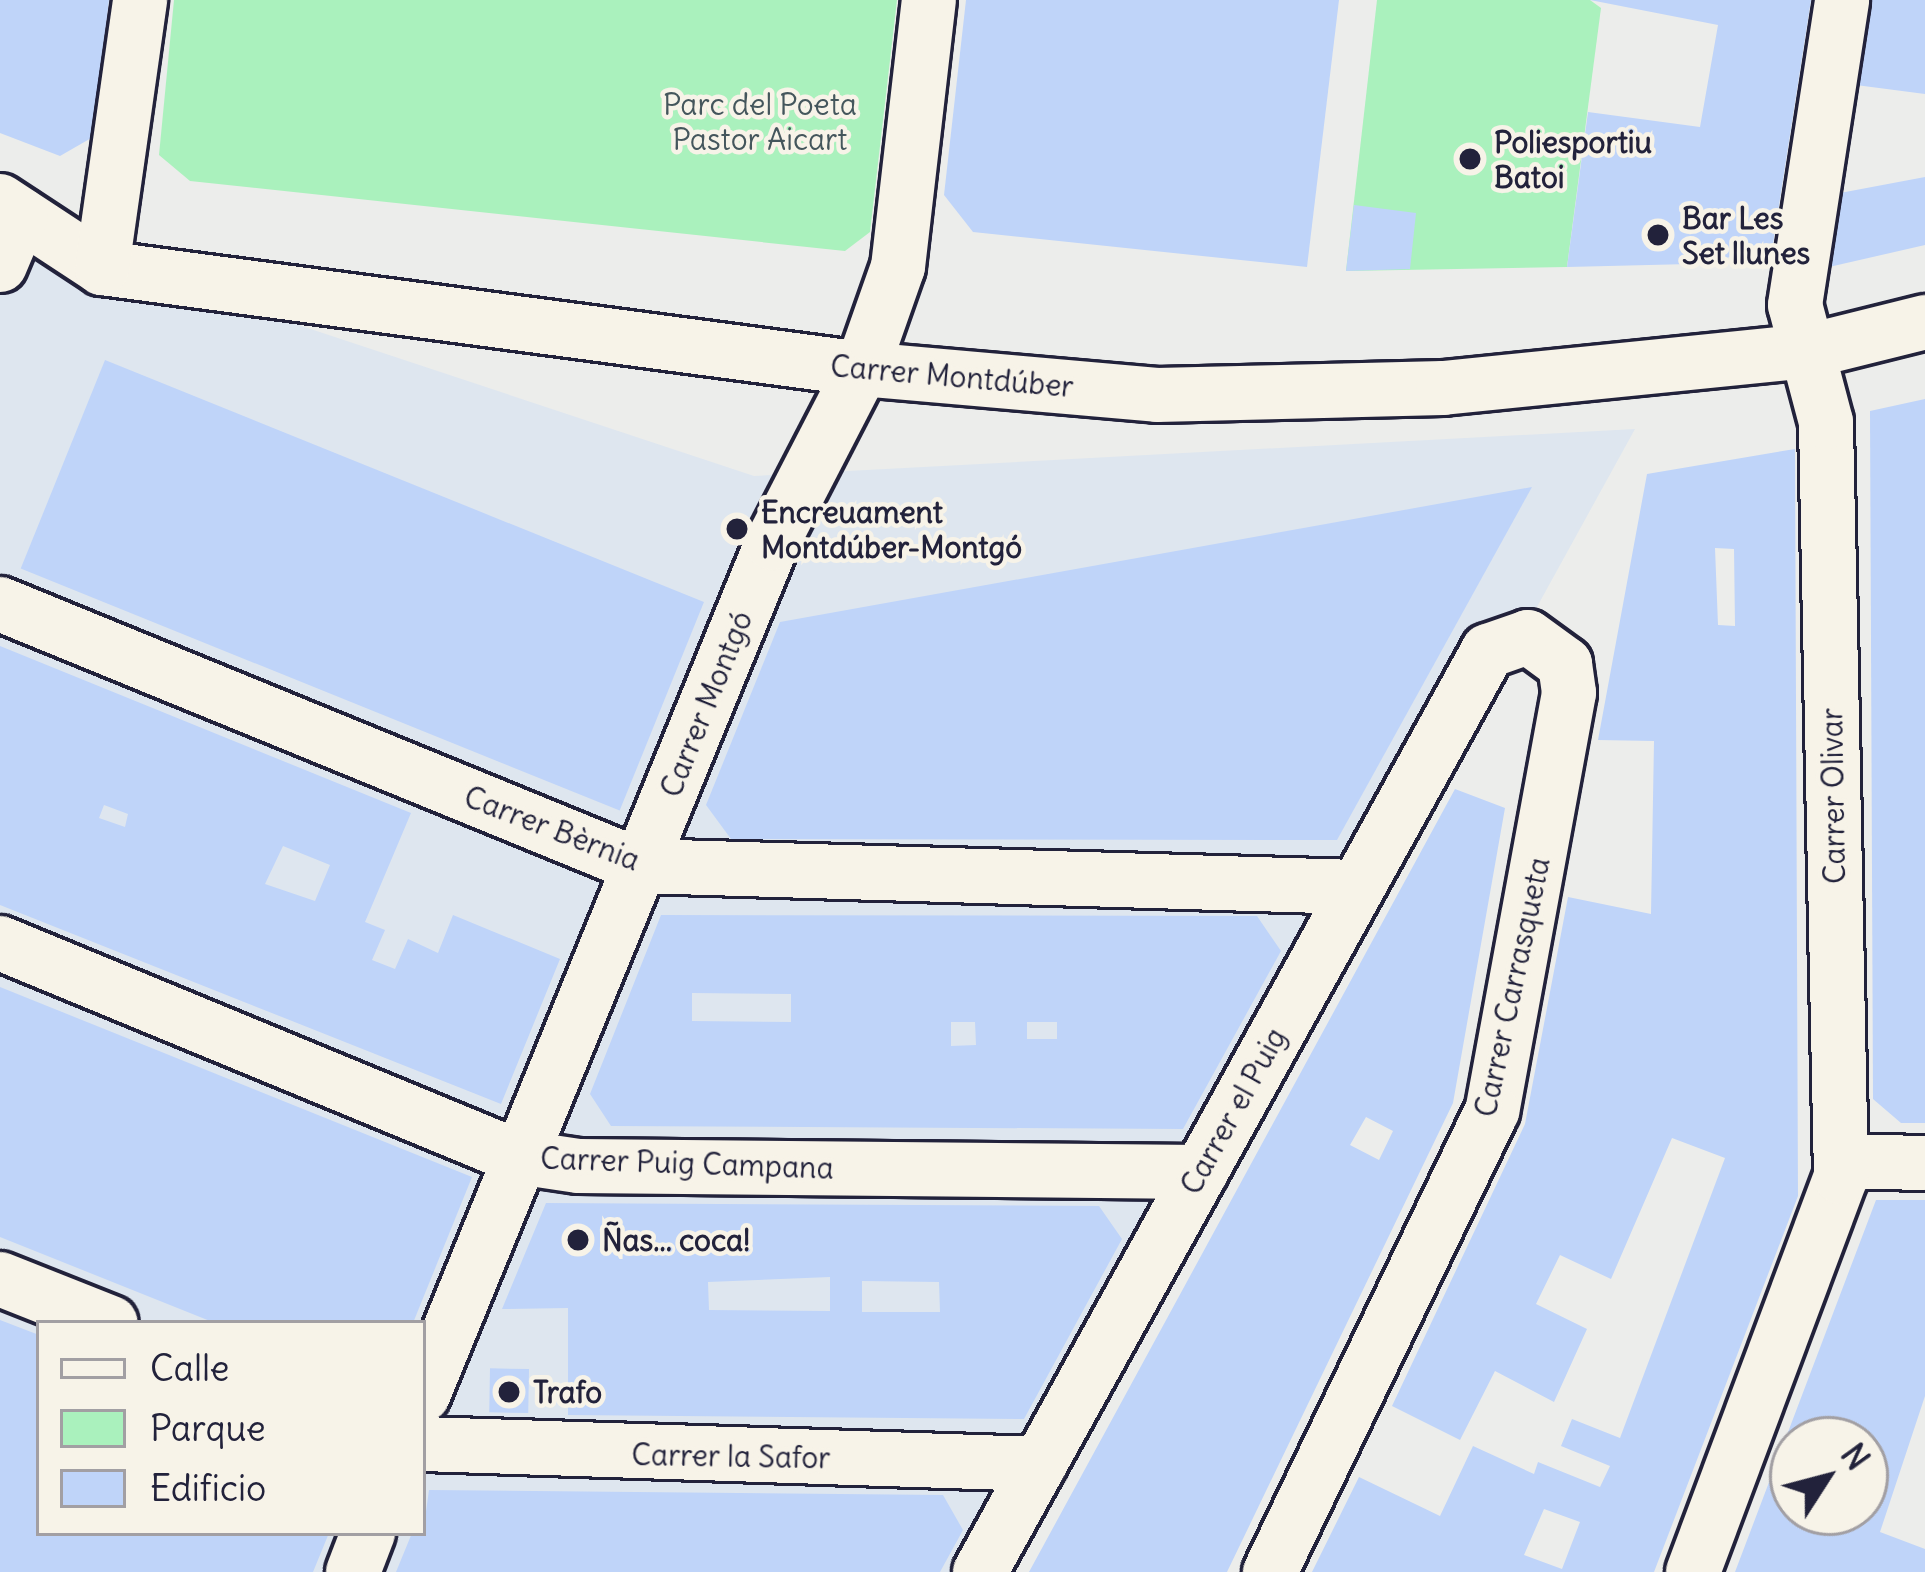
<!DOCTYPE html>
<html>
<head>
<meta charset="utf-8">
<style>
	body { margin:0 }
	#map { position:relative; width:1925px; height:1572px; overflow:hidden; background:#ecedeb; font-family:Delius,sans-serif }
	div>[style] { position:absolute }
	.built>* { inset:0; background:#dee6ef }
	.green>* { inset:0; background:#aaf1bd }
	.building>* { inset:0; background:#bfd4f9; transform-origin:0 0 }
	.roads { filter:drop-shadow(3px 0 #22223b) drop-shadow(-3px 0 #22223b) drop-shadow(0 3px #22223b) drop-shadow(0 -3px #22223b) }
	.street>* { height:54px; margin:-27px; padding:0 27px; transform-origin:27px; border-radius:27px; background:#f7f3e8 }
	.dots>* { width:33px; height:33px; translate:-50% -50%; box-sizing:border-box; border:6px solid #f7f3e8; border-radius:50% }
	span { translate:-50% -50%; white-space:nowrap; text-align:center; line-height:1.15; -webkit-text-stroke:9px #f7f3e8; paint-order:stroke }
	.park-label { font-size:30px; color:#44565c }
	.poi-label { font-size:30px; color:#22223b; font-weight:700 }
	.left { translate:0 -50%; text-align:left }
	.street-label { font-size:30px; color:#22223b }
	.legend { position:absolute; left:36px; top:1320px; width:390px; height:216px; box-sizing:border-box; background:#f7f3e8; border:3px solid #a29fa3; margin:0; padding:15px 21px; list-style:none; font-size:36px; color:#22223b }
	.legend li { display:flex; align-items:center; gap:24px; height:60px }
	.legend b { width:60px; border:3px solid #a29fa3 }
	.north { position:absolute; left:1769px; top:1416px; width:120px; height:120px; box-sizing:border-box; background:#f7f3e8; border:3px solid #a29fa3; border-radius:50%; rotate:54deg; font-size:33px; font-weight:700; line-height:48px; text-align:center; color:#22223b }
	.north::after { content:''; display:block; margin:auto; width:42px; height:54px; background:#22223b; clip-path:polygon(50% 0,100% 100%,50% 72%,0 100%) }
</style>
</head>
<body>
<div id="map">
	<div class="built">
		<i style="clip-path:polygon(evenodd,0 226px,754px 476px,1635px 429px,1005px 1572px,0 1572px,0 226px,39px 1323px,423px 1323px,423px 1533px,39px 1533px,39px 1323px)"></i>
	</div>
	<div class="green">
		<i style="clip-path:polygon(174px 0,897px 0,870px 232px,845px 251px,190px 181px,159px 155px)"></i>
		<i style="clip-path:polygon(1377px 0,1590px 0,1601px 8px,1567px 267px,1346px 271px)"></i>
	</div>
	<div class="building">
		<i style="clip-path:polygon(0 0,109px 0,93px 137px,60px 156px,0 133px)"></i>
		<i style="clip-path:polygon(966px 0,1339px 0,1307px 267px,973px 232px,944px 195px)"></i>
		<i style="clip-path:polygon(1590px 0,1811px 0,1772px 250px,1690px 264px,1567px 267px,1588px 112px,1700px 127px,1718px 25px)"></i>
		<i style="clip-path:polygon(1871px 0,1925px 0,1925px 94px,1856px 85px)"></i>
		<i style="clip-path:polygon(1925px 177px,1925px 245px,1829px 267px,1840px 193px)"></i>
		<i style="clip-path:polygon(1354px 205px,1416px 213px,1410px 269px,1346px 271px)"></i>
		<i style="left:105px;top:360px;width:646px;height:225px;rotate:22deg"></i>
		<i style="clip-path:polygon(1925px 399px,1925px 1123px,1901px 1123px,1873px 1099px,1870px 411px)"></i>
		<i style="clip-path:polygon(evenodd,1795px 449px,1798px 1196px,1654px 1572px,1312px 1572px,1359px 1477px,1440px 1516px,1473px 1446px,1534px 1474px,1538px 1462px,1600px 1487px,1610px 1466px,1561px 1446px,1572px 1419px,1620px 1438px,1725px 1158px,1672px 1138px,1611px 1279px,1560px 1255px,1536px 1304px,1587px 1329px,1554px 1402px,1495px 1371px,1460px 1440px,1392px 1406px,1525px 1124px,1568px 897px,1651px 914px,1654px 741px,1598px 740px,1647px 474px,1795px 449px,1715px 548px,1734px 549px,1735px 626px,1718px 625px,1715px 548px,1795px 449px,1544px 1509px,1580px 1522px,1562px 1569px,1524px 1555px,1544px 1509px)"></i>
		<i style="clip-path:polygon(1532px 487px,1337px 840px,731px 839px,706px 805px,780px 622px)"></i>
		<i style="clip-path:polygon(evenodd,0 646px,411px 813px,365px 922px,385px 930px,372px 960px,395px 969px,408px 939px,438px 953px,453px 915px,560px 959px,501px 1104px,0 905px,0 646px,104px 805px,128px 814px,125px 827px,99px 818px,104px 805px,0 646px,283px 846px,330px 865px,315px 901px,265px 884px,283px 846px)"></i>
		<i style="clip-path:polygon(evenodd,1455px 789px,1505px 808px,1453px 1103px,1227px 1572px,1029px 1572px,1455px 789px,1366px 1117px,1393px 1131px,1379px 1160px,1350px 1145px,1366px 1117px)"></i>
		<i style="clip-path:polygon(evenodd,661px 915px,1257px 916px,1281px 951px,1183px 1129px,611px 1126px,590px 1094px,661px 915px,692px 993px,791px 994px,791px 1022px,692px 1021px,692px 993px,661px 915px,951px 1022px,975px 1022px,976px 1045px,951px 1046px,951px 1022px,661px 915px,1027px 1022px,1057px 1022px,1057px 1039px,1027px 1039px,1027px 1022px)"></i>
		<i style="clip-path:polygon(0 987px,472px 1177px,413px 1323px,215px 1323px,0 1237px)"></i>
		<i style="clip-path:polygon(evenodd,1876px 1200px,1925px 1200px,1925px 1396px,1880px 1532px,1925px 1549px,1925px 1572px,1735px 1572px,1876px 1200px,1793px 1440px,1865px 1440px,1865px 1512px,1793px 1512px,1793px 1440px)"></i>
		<i style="clip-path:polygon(evenodd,546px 1203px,1099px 1206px,1122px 1239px,1024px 1419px,568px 1415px,568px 1308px,502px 1309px,546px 1203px,830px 1277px,830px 1311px,709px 1310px,708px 1282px,830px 1277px,546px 1203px,862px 1281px,939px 1282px,940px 1312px,862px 1312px,862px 1281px)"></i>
		<i style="clip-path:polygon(0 1320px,39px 1335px,39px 1533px,329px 1533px,313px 1572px,0 1572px)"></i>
		<i style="left:529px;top:1369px;width:44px;height:39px;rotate:91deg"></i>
		<i style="clip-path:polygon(429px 1490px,943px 1495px,963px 1530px,940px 1572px,396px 1572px,412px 1533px,423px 1533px)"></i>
	</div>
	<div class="roads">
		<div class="street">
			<i style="left:0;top:201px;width:122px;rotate:33.3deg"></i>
			<i style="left:102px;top:268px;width:767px;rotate:7.57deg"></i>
			<i style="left:862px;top:369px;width:296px;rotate:5deg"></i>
			<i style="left:1157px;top:395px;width:286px;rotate:-1.4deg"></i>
			<i style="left:1443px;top:388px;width:368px;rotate:-5.8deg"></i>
			<i style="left:1809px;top:351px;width:120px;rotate:-14deg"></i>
			<i style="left:0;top:265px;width:54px;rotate:-67.2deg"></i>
			<i style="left:102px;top:268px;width:271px;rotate:-81.9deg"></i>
			<i style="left:0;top:604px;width:692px;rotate:22.26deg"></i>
			<i style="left:640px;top:866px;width:715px;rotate:1.68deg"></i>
			<i style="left:0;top:943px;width:560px;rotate:22.45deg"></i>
			<i style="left:518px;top:1157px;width:61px;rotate:8.5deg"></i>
			<i style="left:578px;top:1166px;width:623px;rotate:0.55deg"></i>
			<i style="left:1841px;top:1161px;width:84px;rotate:1.4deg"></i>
			<i style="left:0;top:1279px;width:119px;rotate:21.6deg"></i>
			<i style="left:423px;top:1395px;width:921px;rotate:-67.72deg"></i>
			<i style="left:772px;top:543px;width:196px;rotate:-62.7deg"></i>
			<i style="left:862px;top:369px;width:108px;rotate:-70.6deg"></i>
			<i style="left:898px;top:267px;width:269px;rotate:-83.4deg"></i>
			<i style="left:423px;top:1444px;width:617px;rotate:1.86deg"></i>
			<i style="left:353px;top:1572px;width:42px;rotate:-69deg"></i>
			<i style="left:980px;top:1572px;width:1052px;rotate:-61.12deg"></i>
			<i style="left:1488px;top:651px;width:42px;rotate:-19.3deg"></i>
			<i style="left:1528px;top:637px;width:46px;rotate:36.1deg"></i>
			<i style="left:1565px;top:664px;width:29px;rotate:82deg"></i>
			<i style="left:1569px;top:693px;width:425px;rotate:100.4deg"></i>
			<i style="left:1492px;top:1111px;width:512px;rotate:115.71deg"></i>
			<i style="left:1693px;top:1572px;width:422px;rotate:-69.5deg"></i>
			<i style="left:1841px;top:1177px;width:755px;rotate:-91.14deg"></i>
			<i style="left:1826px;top:422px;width:121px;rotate:-104.8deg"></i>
			<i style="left:1795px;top:305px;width:309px;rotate:-81.2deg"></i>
		</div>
	</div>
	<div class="dots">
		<i style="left:1470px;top:159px;background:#22223b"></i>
		<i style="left:1658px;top:235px;background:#22223b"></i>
		<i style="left:737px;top:529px;background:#22223b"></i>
		<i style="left:578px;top:1240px;background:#22223b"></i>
		<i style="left:509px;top:1392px;background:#22223b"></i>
	</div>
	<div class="park-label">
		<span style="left:760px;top:121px">Parc del Poeta<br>Pastor Aicart</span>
	</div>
	<div class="poi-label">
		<span class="left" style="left:1494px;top:159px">Poliesportiu<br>Batoi</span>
		<span class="left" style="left:1682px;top:235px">Bar Les<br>Set llunes</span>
		<span class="left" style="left:761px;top:529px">Encreuament<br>Montdúber-Montgó</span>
		<span class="left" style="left:602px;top:1240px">Ñas... coca!</span>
		<span class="left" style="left:533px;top:1392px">Trafo</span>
	</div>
	<div class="street-label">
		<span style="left:952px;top:376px;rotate:5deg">Carrer Montdúber</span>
		<span style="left:706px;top:704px;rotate:-68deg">Carrer Montgó</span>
		<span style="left:1833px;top:796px;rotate:-91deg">Carrer Olivar</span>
		<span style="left:552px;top:828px;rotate:21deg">Carrer Bèrnia</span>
		<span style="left:1512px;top:987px;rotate:-78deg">Carrer Carrasqueta</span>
		<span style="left:1233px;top:1111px;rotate:-61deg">Carrer el Puig</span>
		<span style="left:687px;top:1163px;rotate:2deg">Carrer Puig Campana</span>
		<span style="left:731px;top:1456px;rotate:1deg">Carrer la Safor</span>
	</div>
	<ul class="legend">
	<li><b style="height:15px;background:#f7f3e8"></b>Calle</li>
	<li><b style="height:33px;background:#aaf1bd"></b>Parque</li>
	<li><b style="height:33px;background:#bfd4f9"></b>Edificio</li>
	</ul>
	<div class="north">N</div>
</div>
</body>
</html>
